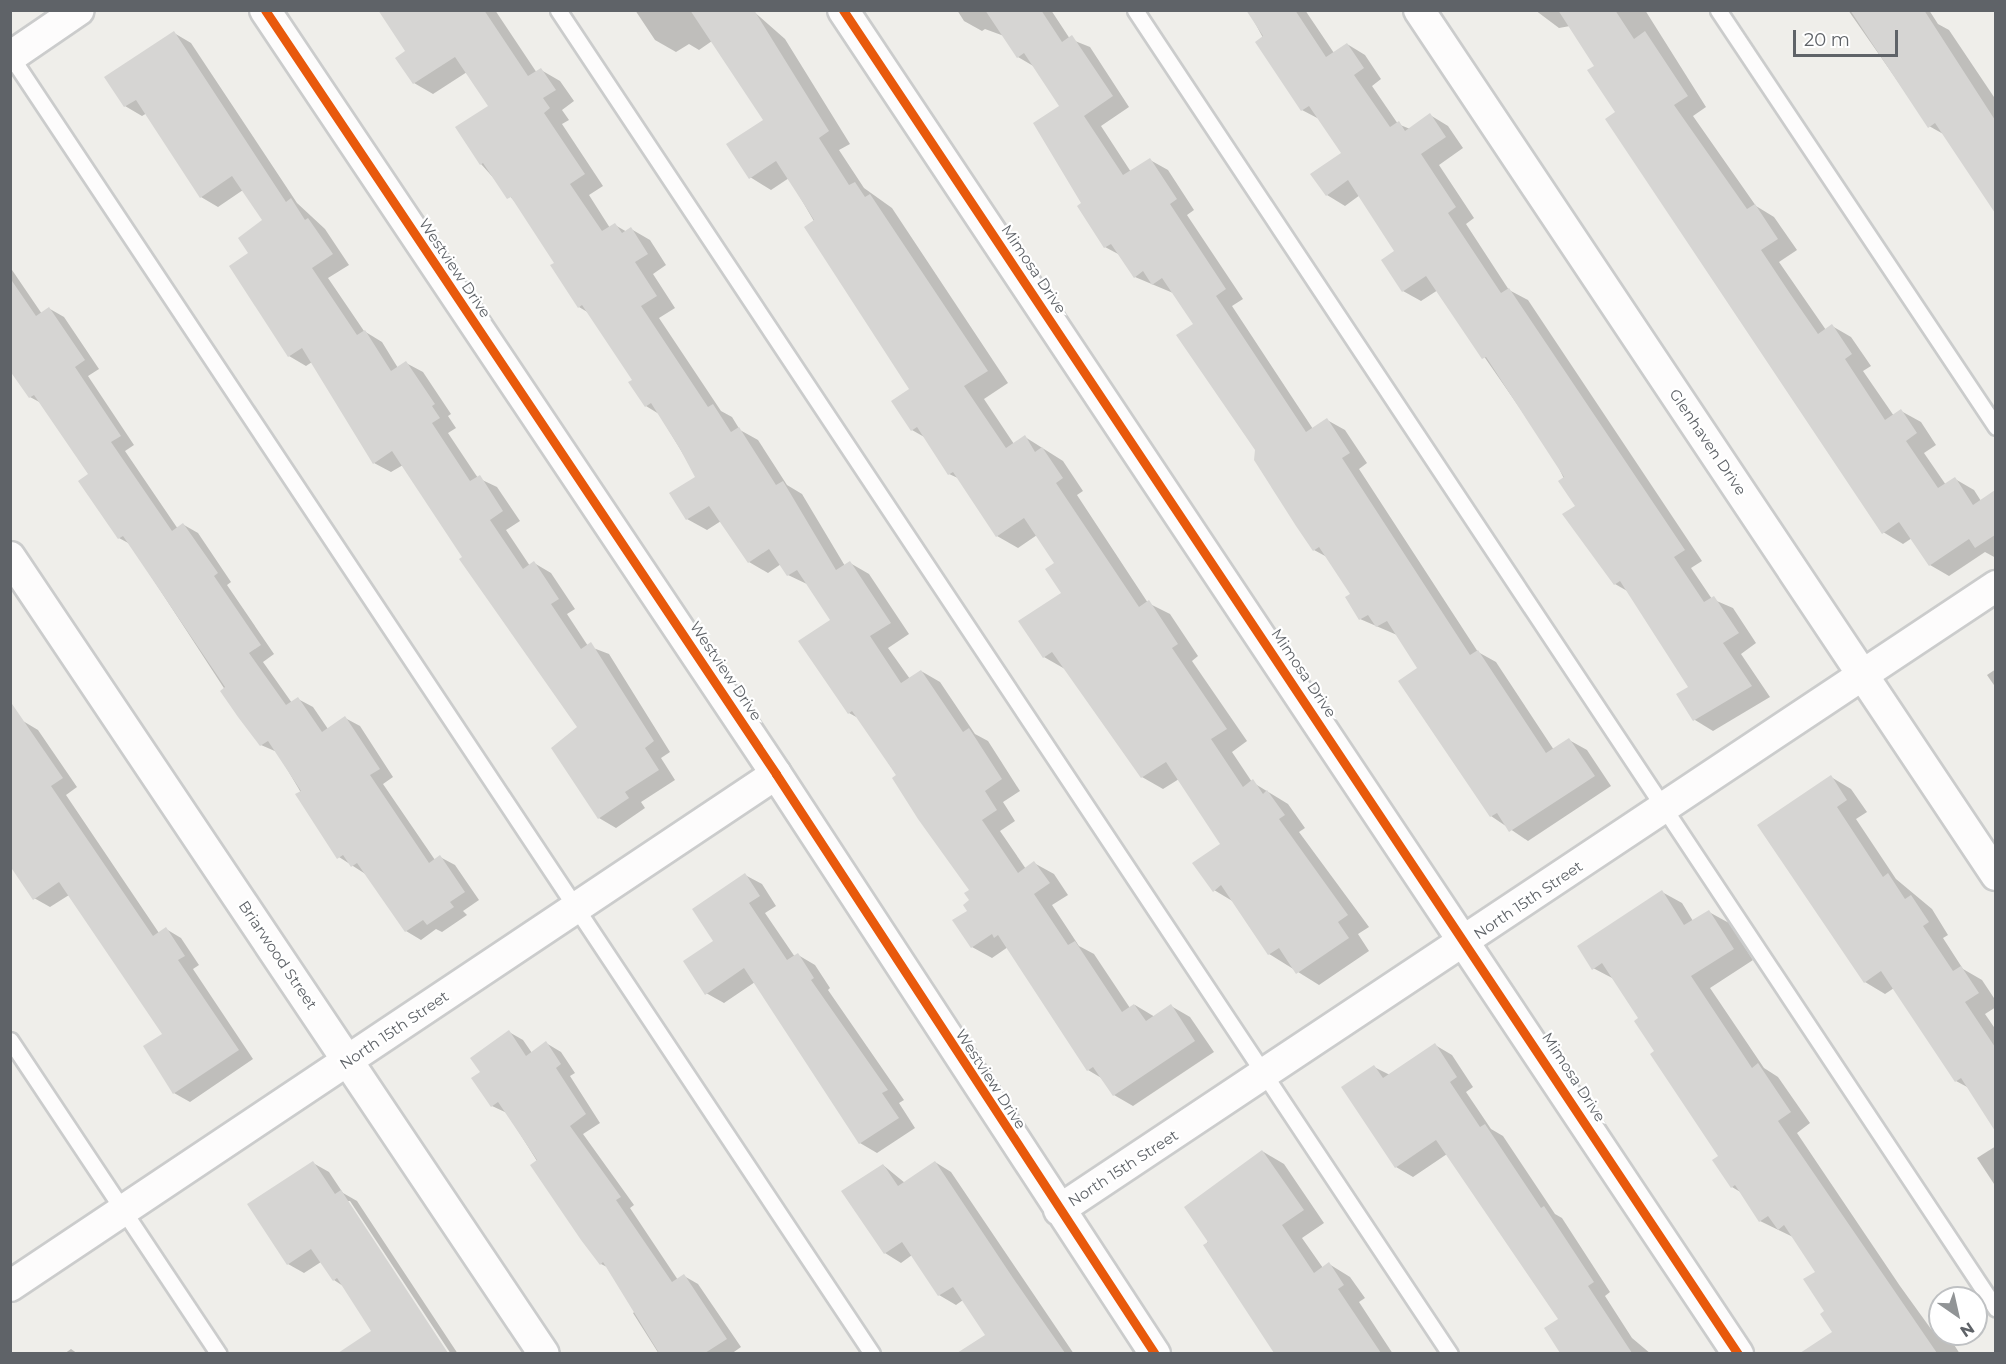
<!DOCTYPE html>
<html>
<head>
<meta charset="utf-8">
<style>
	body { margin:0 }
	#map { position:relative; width:2006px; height:1364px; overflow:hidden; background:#efeeea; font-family:Montserrat,sans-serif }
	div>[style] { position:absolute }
	.shadow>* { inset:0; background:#0003 }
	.building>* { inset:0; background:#d6d5d3 }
	.roads { filter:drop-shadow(2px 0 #cbcccc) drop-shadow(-2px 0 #cbcccc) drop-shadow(0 2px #cbcccc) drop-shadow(0 -2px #cbcccc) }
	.lane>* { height:15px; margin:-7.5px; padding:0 7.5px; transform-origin:7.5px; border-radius:7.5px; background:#fdfcfc }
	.street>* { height:30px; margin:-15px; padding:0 15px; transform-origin:15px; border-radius:15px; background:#fdfcfc }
	.cycleway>* { height:9px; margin:-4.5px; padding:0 4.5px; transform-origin:4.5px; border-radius:4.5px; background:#e8590c }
	span { translate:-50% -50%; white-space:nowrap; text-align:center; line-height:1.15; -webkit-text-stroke:4.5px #fff; paint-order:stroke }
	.street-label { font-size:15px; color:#5f6368 }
	.frame { position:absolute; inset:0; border:12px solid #5f6368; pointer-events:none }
	.north { position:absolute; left:1928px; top:1286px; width:60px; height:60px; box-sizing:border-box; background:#fff; border:2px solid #bfc1c3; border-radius:50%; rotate:146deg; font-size:16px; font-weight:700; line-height:24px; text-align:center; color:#5f6368 }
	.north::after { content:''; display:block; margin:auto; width:21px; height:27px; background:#919496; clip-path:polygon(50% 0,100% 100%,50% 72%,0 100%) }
	.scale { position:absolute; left:1793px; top:30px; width:105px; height:27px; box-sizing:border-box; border:3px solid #5f6368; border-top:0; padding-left:8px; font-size:18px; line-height:21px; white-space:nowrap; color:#5f6368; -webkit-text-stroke:4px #fff; paint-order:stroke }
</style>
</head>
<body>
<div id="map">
	<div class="shadow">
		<i style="clip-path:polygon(380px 10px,495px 10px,537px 73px,541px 70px,560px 81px,574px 101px,562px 110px,569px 120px,562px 124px,603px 186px,589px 195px,610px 228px,615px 225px,627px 232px,631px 229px,650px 240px,666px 265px,653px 274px,675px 308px,659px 318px,721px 411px,732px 417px,740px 430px,758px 440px,787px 485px,802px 494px,845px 566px,850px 563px,869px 574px,909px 634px,888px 648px,910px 679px,921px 671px,940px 682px,975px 734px,988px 741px,1020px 791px,1003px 802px,1015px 821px,1000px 831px,1026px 869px,1034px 863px,1054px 874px,1068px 895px,1052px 905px,1079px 946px,1094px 954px,1130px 1008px,1135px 1005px,1155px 1017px,1171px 1006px,1190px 1017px,1214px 1052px,1133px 1106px,1114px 1095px,1103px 1079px,1088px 1070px,1008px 947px,992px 958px,972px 947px,971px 890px,860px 719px,849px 713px,832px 620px,809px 585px,788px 575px,781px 564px,768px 573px,749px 562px,721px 521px,707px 530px,687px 519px,671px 494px,697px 477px,659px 414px,646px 406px,634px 380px,589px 313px,579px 307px,556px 263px,516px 203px,481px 164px,490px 107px,467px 72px,433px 94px,414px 83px,407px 51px)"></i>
		<i style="clip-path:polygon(635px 10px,752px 10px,785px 39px,850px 144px,839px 150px,864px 188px,892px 208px,1008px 383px,984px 399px,1014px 444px,1025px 437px,1063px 461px,1083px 491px,1077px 495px,1148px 603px,1170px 614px,1198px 656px,1192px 661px,1247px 741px,1232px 752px,1252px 782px,1288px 804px,1305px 828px,1299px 832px,1369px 927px,1358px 934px,1369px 951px,1319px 985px,1269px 954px,1234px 902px,1214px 890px,1222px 844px,1179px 779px,1163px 789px,1142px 777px,1065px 669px,1044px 657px,1063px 593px,1056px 563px,1037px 535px,1018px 548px,997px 536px,960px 479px,949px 474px,926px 438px,912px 430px,893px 401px,911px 389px,789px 178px,771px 190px,750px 177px,765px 121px,712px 41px,699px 50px,689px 44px,676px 52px,655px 40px)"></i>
		<i style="clip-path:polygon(957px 10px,1051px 10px,1070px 39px,1090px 47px,1129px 107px,1101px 126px,1131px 172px,1150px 160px,1168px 170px,1194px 210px,1187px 215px,1243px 299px,1232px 306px,1313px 429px,1327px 420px,1345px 430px,1367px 463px,1359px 469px,1478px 652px,1496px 662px,1554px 750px,1569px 740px,1587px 750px,1611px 786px,1528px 841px,1491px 816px,1419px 669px,1397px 635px,1360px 619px,1352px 594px,1327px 557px,1314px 550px,1256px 449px,1195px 324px,1173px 293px,1135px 277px,1120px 255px,1105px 247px,1083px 204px,1061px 106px,1035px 67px,1018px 57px,1004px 36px,985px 29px,982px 31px,964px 21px)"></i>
		<i style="clip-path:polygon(1248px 10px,1305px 10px,1334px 53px,1347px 44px,1365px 55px,1381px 79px,1372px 86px,1398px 124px,1410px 129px,1430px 115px,1448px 126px,1463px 148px,1439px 165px,1474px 218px,1466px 224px,1509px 290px,1528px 300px,1702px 561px,1691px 568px,1712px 599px,1733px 608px,1756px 643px,1741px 654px,1770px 697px,1713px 731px,1695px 720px,1678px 695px,1690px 687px,1629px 592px,1615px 584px,1553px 456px,1438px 290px,1421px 301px,1403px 291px,1396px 251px,1360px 195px,1345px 206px,1327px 195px,1343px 153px,1321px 120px,1302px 110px)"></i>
		<i style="clip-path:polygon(1535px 10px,1645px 10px,1706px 107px,1693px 116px,1756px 206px,1774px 217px,1797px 250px,1779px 262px,1826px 330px,1832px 326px,1851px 337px,1871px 366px,1863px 371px,1894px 416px,1901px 411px,1921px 422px,1936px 445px,1924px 453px,1946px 485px,1955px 479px,1974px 490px,1981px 501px,1996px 495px,1996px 558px,1985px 552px,1949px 576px,1930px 565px,1912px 538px,1903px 544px,1883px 532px,1617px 112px,1596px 66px,1570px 26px,1559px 28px)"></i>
		<i style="clip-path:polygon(1848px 10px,1929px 10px,1938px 24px,1949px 30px,1996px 100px,1996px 210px,1945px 135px,1929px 126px)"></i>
		<i style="clip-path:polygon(174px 33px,191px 43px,297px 203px,325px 229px,349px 265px,328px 278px,364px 331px,382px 342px,398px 368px,406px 363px,423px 372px,451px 414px,448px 416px,456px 428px,448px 433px,478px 478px,497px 487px,520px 521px,506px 530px,530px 566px,534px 563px,551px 573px,575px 609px,567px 614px,588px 646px,609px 654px,670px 752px,661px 758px,675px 780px,641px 802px,645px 808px,616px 828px,599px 818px,579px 728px,403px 465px,391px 472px,374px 463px,312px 362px,306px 366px,289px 356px,250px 253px,264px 220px,243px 190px,218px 207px,201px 197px,147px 113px,142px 116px,125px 106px)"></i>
		<i style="clip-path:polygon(10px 267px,42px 314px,50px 309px,64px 317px,99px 369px,88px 376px,134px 445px,125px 451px,178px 529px,184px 525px,198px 533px,231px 582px,227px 585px,274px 654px,263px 662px,292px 703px,298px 699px,313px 707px,328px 729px,345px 718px,360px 726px,393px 777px,383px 784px,435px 860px,440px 857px,455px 865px,479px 900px,463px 911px,467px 915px,442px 932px,436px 929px,421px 940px,406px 931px,367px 875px,339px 857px,277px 752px,261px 745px,130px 544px,119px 538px,90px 475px,43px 404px,30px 397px,10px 347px)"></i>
		<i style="clip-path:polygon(1996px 669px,1996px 688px,1987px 675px)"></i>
		<i style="clip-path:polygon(23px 721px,38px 730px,77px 787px,66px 795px,159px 933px,166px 929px,181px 938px,199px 965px,193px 969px,253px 1059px,190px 1102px,174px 1093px,164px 1034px,69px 895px,50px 907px,34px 898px)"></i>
		<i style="clip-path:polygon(1831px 777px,1851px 789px,1867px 812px,1856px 819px,1896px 879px,1932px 909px,1948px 935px,1943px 938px,1963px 969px,1982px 980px,1996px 1001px,1996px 1007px,1985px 1014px,1996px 1030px,1996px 1128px,1969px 1088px,1956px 1081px,1894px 988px,1885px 994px,1865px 982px)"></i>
		<i style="clip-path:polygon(745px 875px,762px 884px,776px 906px,765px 913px,795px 957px,798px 955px,815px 965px,830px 988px,828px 990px,904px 1100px,899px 1103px,915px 1128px,877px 1153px,860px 1143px,755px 982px,724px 1003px,706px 993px,715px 941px)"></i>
		<i style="clip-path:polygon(1662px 892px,1682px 903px,1693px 921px,1709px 912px,1729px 923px,1753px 960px,1710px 988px,1764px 1068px,1778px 1077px,1810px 1123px,1797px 1133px,1900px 1286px,1931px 1329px,1951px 1340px,1960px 1354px,1835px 1354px,1825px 1339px,1834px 1332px,1817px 1272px,1793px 1237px,1760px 1221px,1742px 1193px,1732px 1187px,1720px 1156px,1640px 1018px,1614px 979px,1593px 968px)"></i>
		<i style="clip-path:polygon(509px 1032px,523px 1040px,532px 1053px,546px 1043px,561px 1052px,575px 1073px,570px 1076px,600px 1123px,583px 1134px,634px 1205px,630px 1208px,678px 1280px,684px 1276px,698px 1284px,741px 1347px,731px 1354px,659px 1354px,633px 1313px,637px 1310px,609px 1268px,601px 1264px,507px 1113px,492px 1106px,482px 1073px)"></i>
		<i style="clip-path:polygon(1435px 1045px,1452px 1055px,1473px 1087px,1466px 1092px,1491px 1129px,1503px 1136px,1555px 1214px,1562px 1218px,1610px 1292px,1605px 1296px,1632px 1338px,1651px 1354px,1562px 1354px,1546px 1329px,1560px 1320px,1447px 1154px,1413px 1177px,1396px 1167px,1374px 1067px,1390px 1075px)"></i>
		<i style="clip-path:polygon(1996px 1146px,1996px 1187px,1977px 1158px)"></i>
		<i style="clip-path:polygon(1262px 1151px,1284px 1164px,1324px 1223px,1302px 1238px,1323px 1268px,1329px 1264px,1350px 1277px,1365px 1298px,1359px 1302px,1393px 1354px,1276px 1354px,1205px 1246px)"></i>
		<i style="clip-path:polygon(935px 1162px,951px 1172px,1074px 1354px,967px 1354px,964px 1350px,987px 1335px,963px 1300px,956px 1305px,939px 1295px,912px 1255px,901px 1263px,885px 1253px,883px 1165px,905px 1183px)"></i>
		<i style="clip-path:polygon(313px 1163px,329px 1172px,343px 1193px,357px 1201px,458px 1354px,451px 1354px,350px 1201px,346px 1201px,447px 1354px,370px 1354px,361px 1340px,373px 1331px,343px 1286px,334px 1280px,321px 1262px,304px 1273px,288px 1264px)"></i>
		<i style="clip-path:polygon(71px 1349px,78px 1354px,64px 1354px)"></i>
	</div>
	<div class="building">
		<i style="clip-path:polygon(378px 10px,484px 10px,528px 76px,541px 68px,556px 90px,543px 98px,550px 108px,544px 113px,585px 174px,570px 184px,602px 231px,615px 223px,622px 233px,631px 227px,648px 254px,635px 262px,657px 296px,641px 306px,708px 407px,713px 404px,731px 432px,739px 427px,776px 485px,783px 481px,836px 570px,850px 561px,891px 623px,870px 636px,901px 683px,921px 670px,963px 732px,969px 728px,1002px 779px,985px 791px,997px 810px,982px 820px,1018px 873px,1034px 861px,1050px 883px,1034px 894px,1068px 945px,1075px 941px,1122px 1012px,1134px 1004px,1146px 1021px,1171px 1004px,1195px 1041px,1113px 1096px,1093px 1067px,1087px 1071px,998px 935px,994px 938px,992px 934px,971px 948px,952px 920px,967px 911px,963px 905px,969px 900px,964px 893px,969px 890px,918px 819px,892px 778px,896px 775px,852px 711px,848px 714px,798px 641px,830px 620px,797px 570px,787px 576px,769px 549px,748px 563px,709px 506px,686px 520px,669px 493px,695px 477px,680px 449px,651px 403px,645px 407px,628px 382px,632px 380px,582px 305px,578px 308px,550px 265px,554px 263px,511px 197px,507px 199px,483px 163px,480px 165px,455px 127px,488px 106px,455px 57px,413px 84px,395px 58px,405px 51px)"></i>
		<i style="clip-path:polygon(690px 10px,754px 10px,829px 131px,819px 138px,849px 185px,855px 182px,865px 197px,870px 194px,988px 371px,964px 386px,1006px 448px,1025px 435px,1035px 452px,1042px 447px,1063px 478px,1056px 483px,1139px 607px,1149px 600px,1178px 644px,1172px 648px,1227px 729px,1211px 739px,1243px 787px,1253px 779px,1263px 794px,1267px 790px,1285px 815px,1279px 819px,1348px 915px,1338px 922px,1349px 938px,1296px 974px,1279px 948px,1268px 955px,1221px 885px,1213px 892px,1192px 863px,1220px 844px,1166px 762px,1141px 778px,1052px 652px,1043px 658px,1018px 621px,1061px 593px,1045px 569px,1054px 563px,1024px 518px,996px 537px,953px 472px,948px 475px,917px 427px,911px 431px,891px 401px,909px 389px,804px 227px,814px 220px,809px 212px,776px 161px,749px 179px,726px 144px,763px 120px)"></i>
		<i style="clip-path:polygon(985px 10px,1041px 10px,1062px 42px,1072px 35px,1113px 96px,1084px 116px,1123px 175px,1150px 158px,1177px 199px,1170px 204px,1226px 289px,1216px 296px,1306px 432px,1327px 418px,1350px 453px,1342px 458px,1470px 655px,1478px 650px,1546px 753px,1569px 738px,1595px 776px,1509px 832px,1497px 813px,1490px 817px,1398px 681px,1417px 668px,1387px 621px,1376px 627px,1368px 615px,1359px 620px,1345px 597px,1350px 594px,1319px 547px,1313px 551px,1296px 526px,1254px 460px,1255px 450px,1176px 335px,1193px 324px,1162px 278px,1152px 285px,1143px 271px,1134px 278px,1111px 244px,1104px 248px,1077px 206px,1081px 203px,1033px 123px,1059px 106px,1024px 53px,1017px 58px)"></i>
		<i style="clip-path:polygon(1246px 10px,1295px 10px,1326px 57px,1347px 43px,1364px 68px,1354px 75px,1390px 127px,1399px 121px,1405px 131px,1430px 113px,1446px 137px,1421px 154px,1456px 207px,1448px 213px,1501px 293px,1509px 288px,1685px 550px,1674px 557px,1704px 602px,1714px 596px,1739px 633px,1723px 643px,1752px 686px,1693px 721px,1676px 694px,1688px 687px,1620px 581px,1614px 585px,1562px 514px,1575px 506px,1558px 481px,1564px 477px,1486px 357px,1482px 359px,1426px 276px,1402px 292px,1381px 260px,1394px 251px,1348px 180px,1326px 196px,1310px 174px,1341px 153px,1309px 106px,1301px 111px,1255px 42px,1263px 36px)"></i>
		<i style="clip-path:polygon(1558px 10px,1615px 10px,1634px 39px,1645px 31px,1688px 96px,1674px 105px,1747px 209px,1755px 204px,1778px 239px,1761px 250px,1791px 295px,1818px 334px,1832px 324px,1852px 354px,1845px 359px,1885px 420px,1901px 409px,1917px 433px,1906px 441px,1938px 488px,1955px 477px,1973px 505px,1995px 490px,1995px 535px,1975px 548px,1969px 539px,1929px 566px,1899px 522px,1882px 534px,1605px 119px,1615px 112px,1587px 70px,1594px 66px)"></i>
		<i style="clip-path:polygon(1850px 10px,1924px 10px,1995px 120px,1995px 213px,1935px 123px,1928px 128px)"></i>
		<i style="clip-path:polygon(174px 31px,286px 202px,291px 198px,305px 220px,308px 218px,333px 254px,312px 268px,357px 335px,365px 330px,391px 371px,406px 361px,435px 404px,432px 406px,440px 418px,432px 423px,470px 481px,480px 475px,503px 511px,490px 520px,523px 569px,534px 561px,559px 599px,551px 604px,581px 649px,591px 642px,654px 741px,645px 748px,659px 770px,625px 792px,629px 798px,598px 819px,551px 748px,577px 727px,459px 559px,462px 557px,392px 451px,373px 464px,302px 348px,288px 357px,229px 266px,248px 253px,238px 238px,262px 220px,232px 176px,200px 198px,136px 100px,124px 107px,104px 77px)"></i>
		<i style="clip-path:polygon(10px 278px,36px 316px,49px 307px,85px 360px,75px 367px,121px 436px,111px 442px,172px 531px,183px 523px,218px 573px,214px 576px,261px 645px,249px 653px,286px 705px,298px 697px,322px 732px,345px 716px,380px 769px,370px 775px,429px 863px,440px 855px,465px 892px,450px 902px,454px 907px,427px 925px,423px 920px,405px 932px,357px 863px,351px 867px,343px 855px,337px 859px,295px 794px,301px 791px,268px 741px,260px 746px,238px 717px,220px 691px,225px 687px,163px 595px,123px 536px,118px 539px,78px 481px,88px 474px,34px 395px,29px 398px,10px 371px)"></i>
		<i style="clip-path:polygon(10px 701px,63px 778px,51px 786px,153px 936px,166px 927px,185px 956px,178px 960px,239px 1050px,173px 1094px,143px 1046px,162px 1034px,59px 882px,33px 900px,10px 866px)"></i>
		<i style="clip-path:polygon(1831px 775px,1847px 800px,1837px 807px,1883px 877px,1888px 873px,1905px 899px,1911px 895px,1929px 922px,1923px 926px,1953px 971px,1961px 966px,1979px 993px,1965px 1002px,1995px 1047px,1995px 1131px,1961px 1078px,1955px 1082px,1881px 971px,1864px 983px,1757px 825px)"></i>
		<i style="clip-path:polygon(745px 873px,760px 896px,749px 903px,787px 960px,798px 953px,814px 978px,811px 980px,888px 1090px,882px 1093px,899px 1118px,859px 1144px,744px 968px,705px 995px,683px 961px,713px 941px,692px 909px)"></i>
		<i style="clip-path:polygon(1662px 890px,1684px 925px,1709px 910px,1734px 949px,1691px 976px,1752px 1068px,1758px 1063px,1791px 1112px,1778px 1121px,1937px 1353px,1800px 1353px,1832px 1332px,1820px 1314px,1824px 1311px,1803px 1279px,1815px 1272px,1784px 1225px,1778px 1230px,1768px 1216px,1759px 1222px,1735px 1185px,1731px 1188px,1712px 1160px,1718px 1156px,1650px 1054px,1654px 1051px,1634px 1021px,1638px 1018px,1602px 963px,1592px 970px,1577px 946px)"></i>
		<i style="clip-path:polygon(509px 1030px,526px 1056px,546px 1041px,561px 1064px,556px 1068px,586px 1114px,570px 1126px,621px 1197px,616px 1200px,672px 1282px,684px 1274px,727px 1339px,705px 1353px,659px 1353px,603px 1262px,600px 1265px,581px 1240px,530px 1165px,537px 1160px,498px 1102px,491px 1107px,471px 1078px,480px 1072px,470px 1058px)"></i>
		<i style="clip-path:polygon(1435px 1043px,1457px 1077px,1450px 1082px,1480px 1127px,1485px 1124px,1541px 1208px,1544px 1206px,1594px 1282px,1588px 1286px,1632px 1353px,1560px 1353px,1544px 1328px,1558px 1319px,1436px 1140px,1395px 1168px,1341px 1087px,1374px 1065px,1383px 1078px)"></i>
		<i style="clip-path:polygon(1262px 1150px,1304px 1210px,1282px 1225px,1314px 1273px,1329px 1262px,1344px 1285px,1338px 1289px,1381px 1353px,1274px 1353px,1203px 1245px,1208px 1242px,1184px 1207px)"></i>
		<i style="clip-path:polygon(313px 1161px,335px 1194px,341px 1190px,448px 1353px,338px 1353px,371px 1331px,337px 1278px,333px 1281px,311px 1249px,287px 1265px,247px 1204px)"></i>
		<i style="clip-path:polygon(935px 1161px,1013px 1278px,1065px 1353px,957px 1353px,985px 1335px,953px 1287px,938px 1296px,902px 1242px,884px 1254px,841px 1191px,883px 1164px,898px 1186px)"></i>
	</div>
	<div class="roads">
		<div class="lane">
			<i style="left:558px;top:10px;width:1613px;rotate:56.43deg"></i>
			<i style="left:1135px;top:10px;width:1558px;rotate:56.46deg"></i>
			<i style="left:1718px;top:10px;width:501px;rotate:56.31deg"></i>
			<i style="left:10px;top:55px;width:1559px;rotate:56.43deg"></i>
			<i style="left:10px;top:1040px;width:377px;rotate:56.4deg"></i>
		</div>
		<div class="street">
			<i style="left:265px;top:10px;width:919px;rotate:56.22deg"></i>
			<i style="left:776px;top:774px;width:693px;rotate:56.84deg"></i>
			<i style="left:843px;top:10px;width:1615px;rotate:56.34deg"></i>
			<i style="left:1419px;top:10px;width:1040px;rotate:56.29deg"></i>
			<i style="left:10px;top:57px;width:83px;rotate:-34.3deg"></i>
			<i style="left:10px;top:557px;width:959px;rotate:56.18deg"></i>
			<i style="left:1059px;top:1210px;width:1126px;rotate:-33.66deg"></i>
			<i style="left:10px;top:1286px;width:921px;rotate:-33.76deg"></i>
		</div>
	</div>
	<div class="cycleway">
		<i style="left:265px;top:10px;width:919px;rotate:56.22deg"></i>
		<i style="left:776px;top:774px;width:693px;rotate:56.84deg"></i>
		<i style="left:843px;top:10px;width:1615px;rotate:56.34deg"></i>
	</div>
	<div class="street-label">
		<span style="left:455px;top:268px;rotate:56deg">Westview Drive</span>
		<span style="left:1034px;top:269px;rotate:56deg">Mimosa Drive</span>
		<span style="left:1708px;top:442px;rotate:56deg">Glenhaven Drive</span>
		<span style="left:726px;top:671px;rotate:56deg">Westview Drive</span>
		<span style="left:1304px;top:673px;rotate:56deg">Mimosa Drive</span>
		<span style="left:1528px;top:900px;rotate:-34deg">North 15th Street</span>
		<span style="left:278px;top:955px;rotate:56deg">Briarwood Street</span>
		<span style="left:394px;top:1030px;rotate:-34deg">North 15th Street</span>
		<span style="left:1574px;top:1077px;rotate:57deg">Mimosa Drive</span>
		<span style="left:991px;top:1079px;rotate:57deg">Westview Drive</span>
		<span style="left:1123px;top:1168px;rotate:-33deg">North 15th Street</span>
	</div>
	<div class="frame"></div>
	<div class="north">N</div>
	<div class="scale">20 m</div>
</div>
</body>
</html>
